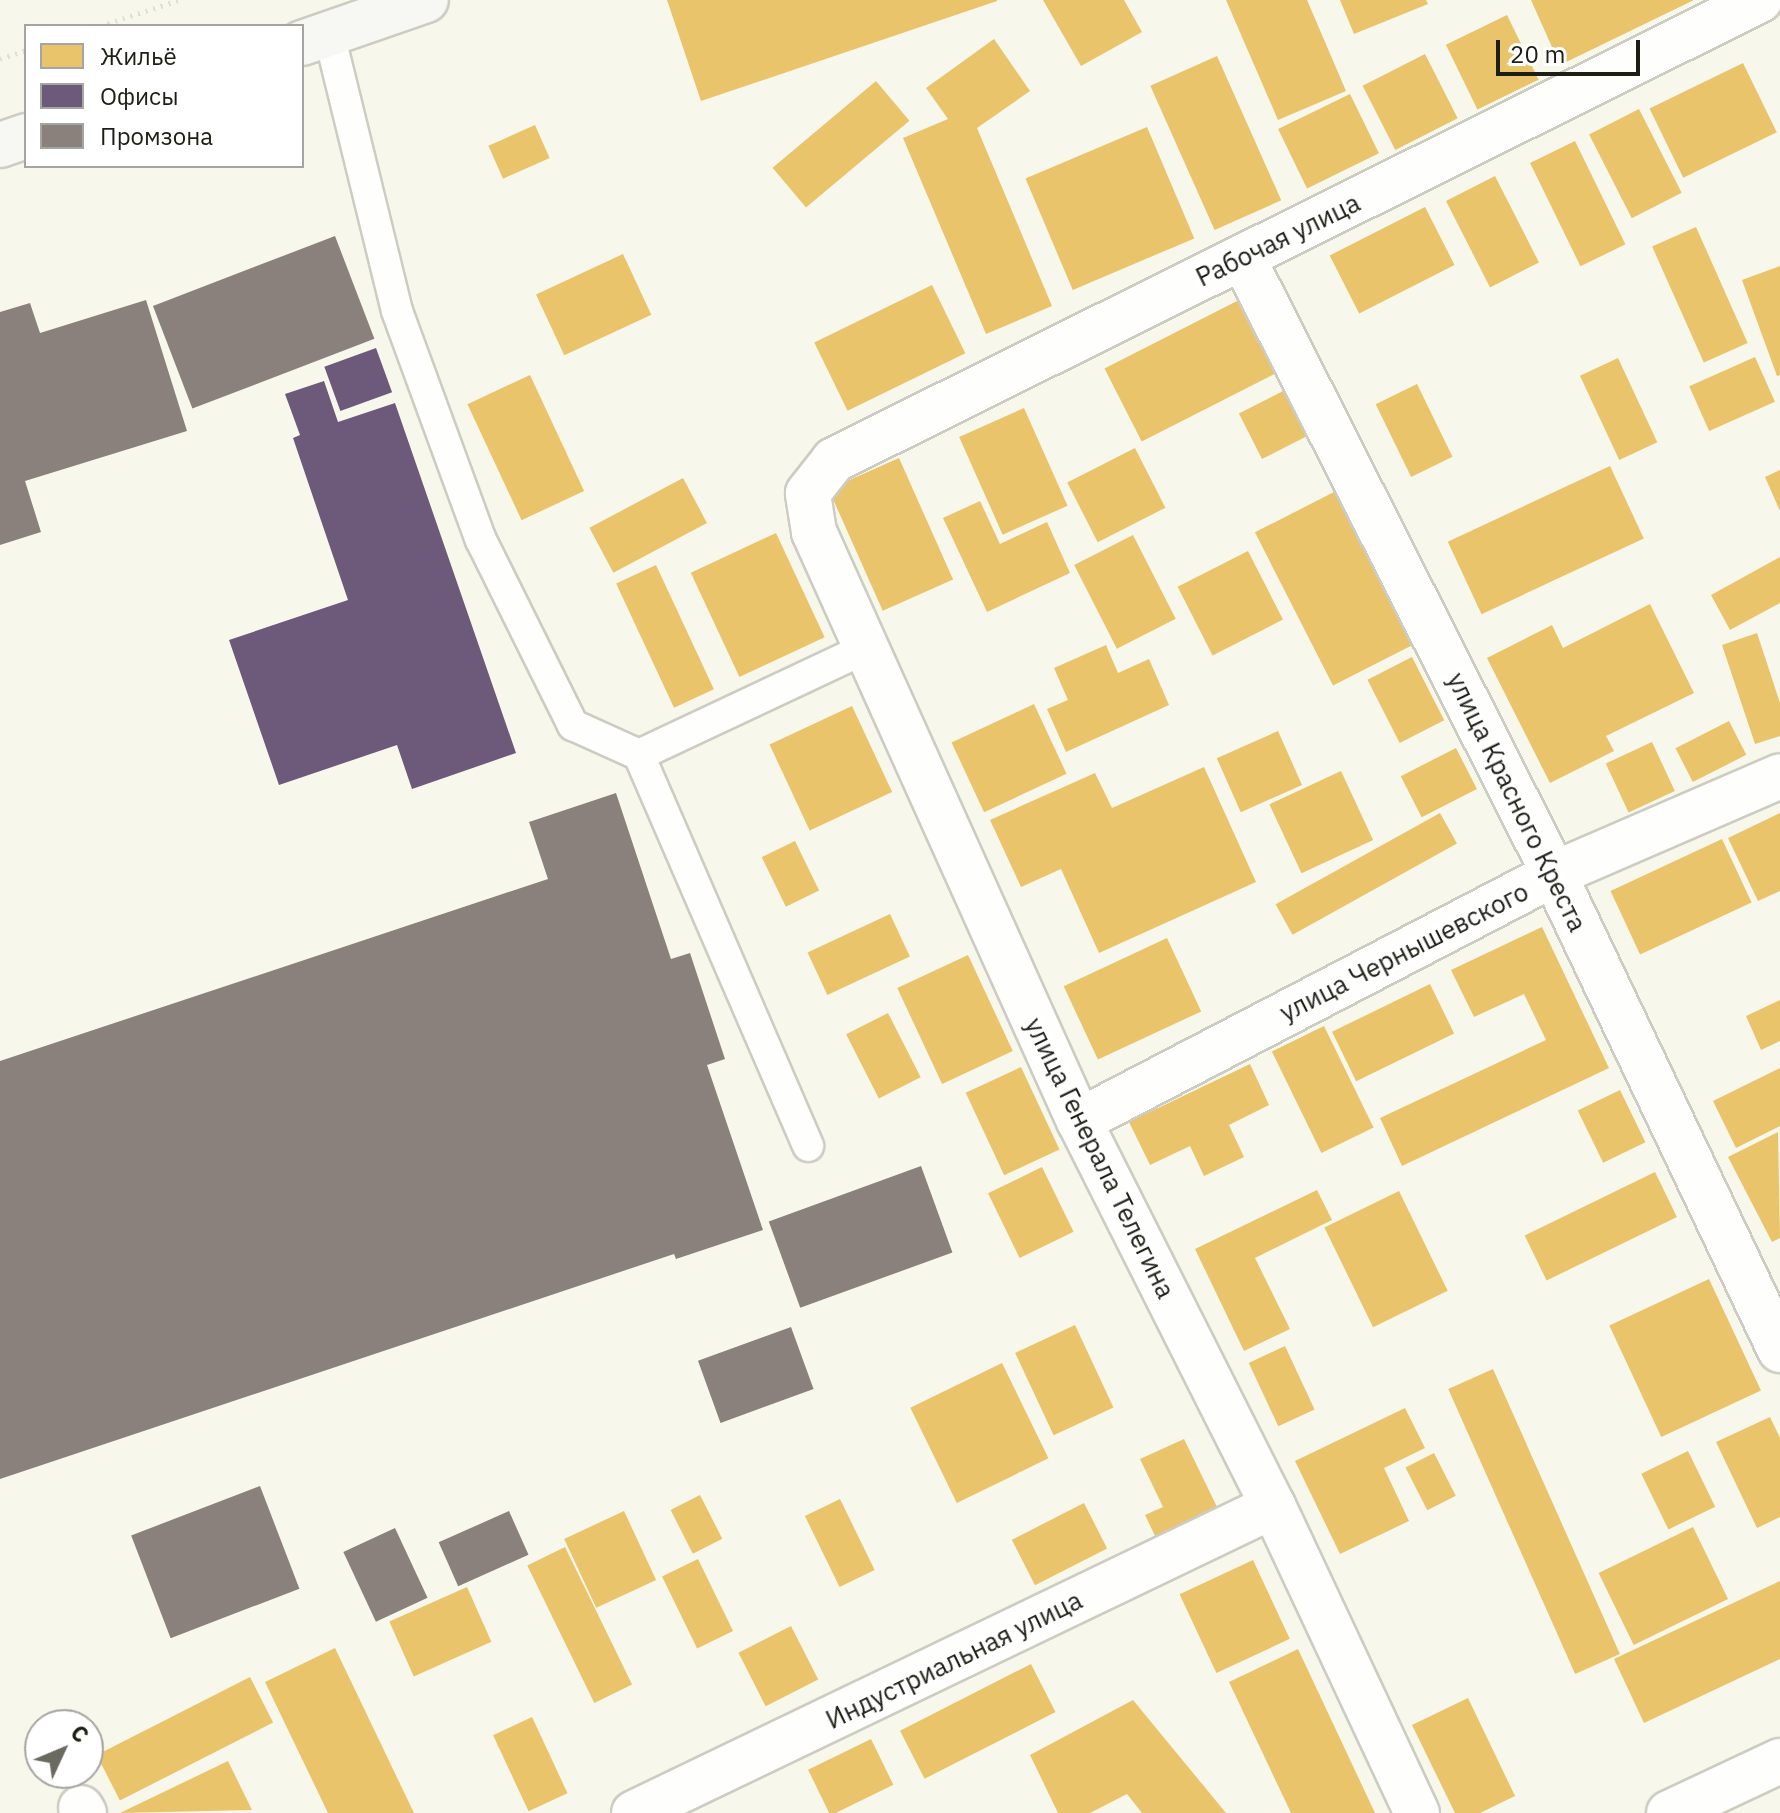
<!DOCTYPE html>
<html>
<head>
<meta charset="utf-8">
<style>
	body { margin:0 }
	#map { position:relative; width:1780px; height:1813px; overflow:hidden; background:#f8f7eb; font-family:"IBM Plex Sans",sans-serif }
	div>[style] { position:absolute }
	.homes>* { inset:0; background:#e9c46a; transform-origin:0 0 }
	.offices>* { inset:0; background:#6d597a; transform-origin:0 0 }
	.industry>* { inset:0; background:#8a817c; transform-origin:0 0 }
	.path>* { height:5px; margin-top:-2.5px; transform-origin:0; background:repeating-linear-gradient(90deg,#dededa 0 2px,transparent 0 8px) }
	.roads { filter:drop-shadow(2px 0 #cdccc2) drop-shadow(-2px 0 #cdccc2) drop-shadow(0 2px #cdccc2) drop-shadow(0 -2px #cdccc2) }
	.lane>* { height:30px; margin:-15px; padding:0 15px; transform-origin:15px; border-radius:15px; background:#fefefc }
	.street>* { height:44px; margin:-22px; padding:0 22px; transform-origin:22px; border-radius:22px; background:#fefefc }
	.secondary>* { height:44px; margin:-22px; padding:0 22px; transform-origin:22px; border-radius:22px; background:#f7f7f3 }
	span { translate:-50% -50%; white-space:nowrap; text-align:center; line-height:1.15; -webkit-text-stroke:8px #fff; paint-order:stroke }
	.street-label { font-size:26px; color:#1e1e15 }
	.legend { position:absolute; left:24px; top:24px; width:280px; height:144px; box-sizing:border-box; background:#fff; border:2px solid #a5a5a1; margin:0; padding:10px 14px; list-style:none; font-size:24px; color:#1e1e15 }
	.legend li { display:flex; align-items:center; gap:16px; height:40px }
	.legend b { width:40px; border:2px solid #a5a5a1 }
	.north { position:absolute; left:24px; top:1709px; width:80px; height:80px; box-sizing:border-box; background:#fff; border:2px solid #a5a5a1; border-radius:50%; rotate:46deg; font-size:22px; font-weight:700; line-height:32px; text-align:center; color:#1e1e15 }
	.north::after { content:''; display:block; margin:auto; width:28px; height:36px; background:#6a6a60; clip-path:polygon(50% 0,100% 100%,50% 72%,0 100%) }
	.scale { position:absolute; left:1496px; top:40px; width:144px; height:36px; box-sizing:border-box; border:4px solid #1e1e15; border-top:0; padding-left:10px; font-size:24px; line-height:28px; white-space:nowrap; color:#1e1e15; -webkit-text-stroke:6px #fff; paint-order:stroke }
</style>
</head>
<body>
<div id="map">
	<div class="homes">
		<i style="clip-path:polygon(667px 0,997px 0,997px 1px,701px 101px)"></i>
		<i style="clip-path:polygon(1043px 0,1124px 0,1142px 32px,1081px 66px)"></i>
		<i style="clip-path:polygon(1226px 0,1307px 0,1346px 91px,1278px 120px)"></i>
		<i style="clip-path:polygon(1340px 0,1426px 0,1428px 4px,1354px 34px)"></i>
		<i style="clip-path:polygon(1531px 0,1694px 0,1560px 65px)"></i>
		<i style="left:1507px;top:15px;width:72px;height:68px;rotate:64deg"></i>
		<i style="clip-path:polygon(994px 39px,1030px 91px,977px 128px,1052px 306px,986px 334px,903px 138px,948px 119px,926px 88px)"></i>
		<i style="left:1425px;top:54px;width:72px;height:70px;rotate:63deg"></i>
		<i style="left:1217px;top:56px;width:158px;height:73px;rotate:66deg"></i>
		<i style="left:1743px;top:63px;width:77px;height:104px;rotate:64deg"></i>
		<i style="left:876px;top:81px;width:52px;height:135px;rotate:50deg"></i>
		<i style="left:1350px;top:94px;width:66px;height:80px;rotate:64deg"></i>
		<i style="left:1639px;top:109px;width:94px;height:56px;rotate:63deg"></i>
		<i style="left:535px;top:125px;width:36px;height:51px;rotate:66deg"></i>
		<i style="left:1147px;top:127px;width:121px;height:132px;rotate:67deg"></i>
		<i style="left:1575px;top:141px;width:115px;height:50px;rotate:64deg"></i>
		<i style="left:1495px;top:176px;width:97px;height:55px;rotate:63deg"></i>
		<i style="left:1425px;top:207px;width:65px;height:107px;rotate:63deg"></i>
		<i style="left:1696px;top:227px;width:127px;height:48px;rotate:66deg"></i>
		<i style="left:623px;top:254px;width:67px;height:96px;rotate:65deg"></i>
		<i style="clip-path:polygon(1780px 266px,1780px 375px,1777px 376px,1742px 280px)"></i>
		<i style="left:932px;top:285px;width:76px;height:131px;rotate:64deg"></i>
		<i style="left:1239px;top:300px;width:82px;height:151px;rotate:63deg"></i>
		<i style="left:1755px;top:357px;width:49px;height:72px;rotate:66deg"></i>
		<i style="left:1618px;top:358px;width:93px;height:42px;rotate:65deg"></i>
		<i style="left:530px;top:375px;width:128px;height:69px;rotate:65deg"></i>
		<i style="left:1417px;top:384px;width:81px;height:46px;rotate:64deg"></i>
		<i style="left:1287px;top:389px;width:51px;height:54px;rotate:63deg"></i>
		<i style="left:1024px;top:408px;width:107px;height:71px;rotate:66deg"></i>
		<i style="left:1135px;top:448px;width:67px;height:76px;rotate:63deg"></i>
		<i style="left:899px;top:458px;width:133px;height:77px;rotate:66deg"></i>
		<i style="left:1610px;top:466px;width:80px;height:179px;rotate:65deg"></i>
		<i style="clip-path:polygon(1780px 470px,1780px 511px,1765px 477px)"></i>
		<i style="left:683px;top:478px;width:51px;height:106px;rotate:62deg"></i>
		<i style="left:1336px;top:491px;width:172px;height:91px;rotate:63deg"></i>
		<i style="clip-path:polygon(980px 501px,1000px 544px,1047px 522px,1070px 573px,987px 612px,943px 518px)"></i>
		<i style="left:776px;top:533px;width:115px;height:94px;rotate:65deg"></i>
		<i style="left:1133px;top:535px;width:94px;height:66px;rotate:63deg"></i>
		<i style="left:1248px;top:551px;width:77px;height:79px;rotate:63deg"></i>
		<i style="clip-path:polygon(1780px 557px,1780px 603px,1730px 630px,1711px 595px)"></i>
		<i style="left:656px;top:565px;width:137px;height:44px;rotate:65deg"></i>
		<i style="clip-path:polygon(1650px 604px,1694px 693px,1606px 736px,1614px 751px,1550px 783px,1487px 658px,1552px 625px,1563px 648px)"></i>
		<i style="clip-path:polygon(1757px 633px,1780px 703px,1780px 736px,1755px 744px,1722px 645px)"></i>
		<i style="clip-path:polygon(1106px 645px,1118px 673px,1149px 659px,1169px 705px,1066px 752px,1047px 709px,1068px 700px,1054px 668px)"></i>
		<i style="left:1412px;top:657px;width:71px;height:50px;rotate:63deg"></i>
		<i style="left:1034px;top:704px;width:77px;height:91px;rotate:65deg"></i>
		<i style="left:852px;top:706px;width:95px;height:91px;rotate:65deg"></i>
		<i style="left:1729px;top:721px;width:38px;height:60px;rotate:63deg"></i>
		<i style="left:1278px;top:731px;width:59px;height:67px;rotate:66deg"></i>
		<i style="left:1652px;top:742px;width:54px;height:51px;rotate:65deg"></i>
		<i style="left:1456px;top:748px;width:46px;height:62px;rotate:63deg"></i>
		<i style="clip-path:polygon(1204px 767px,1256px 882px,1099px 953px,1061px 869px,1021px 887px,990px 820px,1095px 773px,1112px 808px)"></i>
		<i style="left:1341px;top:771px;width:76px;height:79px;rotate:65deg"></i>
		<i style="left:1440px;top:813px;width:35px;height:188px;rotate:61deg"></i>
		<i style="clip-path:polygon(1780px 813px,1780px 891px,1758px 901px,1728px 838px)"></i>
		<i style="left:1722px;top:839px;width:70px;height:123px;rotate:65deg"></i>
		<i style="left:795px;top:841px;width:55px;height:37px;rotate:64deg"></i>
		<i style="left:890px;top:914px;width:47px;height:91px;rotate:65deg"></i>
		<i style="clip-path:polygon(1542px 927px,1609px 1068px,1402px 1166px,1380px 1118px,1546px 1040px,1524px 994px,1474px 1017px,1451px 970px)"></i>
		<i style="left:1167px;top:938px;width:81px;height:114px;rotate:65deg"></i>
		<i style="left:968px;top:955px;width:106px;height:78px;rotate:65deg"></i>
		<i style="left:1430px;top:984px;width:55px;height:109px;rotate:64deg"></i>
		<i style="clip-path:polygon(1780px 1000px,1780px 1041px,1761px 1050px,1746px 1016px)"></i>
		<i style="left:888px;top:1013px;width:72px;height:47px;rotate:63deg"></i>
		<i style="left:1324px;top:1026px;width:113px;height:58px;rotate:64deg"></i>
		<i style="clip-path:polygon(1250px 1064px,1269px 1105px,1229px 1125px,1244px 1157px,1204px 1176px,1190px 1146px,1150px 1165px,1129px 1122px)"></i>
		<i style="left:1021px;top:1067px;width:91px;height:61px;rotate:65deg"></i>
		<i style="clip-path:polygon(1780px 1068px,1780px 1126px,1736px 1148px,1713px 1101px)"></i>
		<i style="left:1620px;top:1090px;width:58px;height:47px;rotate:64deg"></i>
		<i style="clip-path:polygon(1778px 1132px,1780px 1238px,1772px 1242px,1728px 1157px)"></i>
		<i style="left:1042px;top:1167px;width:72px;height:60px;rotate:64deg"></i>
		<i style="left:1655px;top:1172px;width:50px;height:145px;rotate:64deg"></i>
		<i style="clip-path:polygon(1317px 1190px,1332px 1220px,1255px 1258px,1290px 1329px,1244px 1351px,1195px 1249px)"></i>
		<i style="left:1399px;top:1191px;width:111px;height:83px;rotate:64deg"></i>
		<i style="left:1709px;top:1279px;width:123px;height:110px;rotate:65deg"></i>
		<i style="left:1075px;top:1325px;width:91px;height:66px;rotate:65deg"></i>
		<i style="left:1285px;top:1346px;width:70px;height:40px;rotate:65deg"></i>
		<i style="left:1002px;top:1363px;width:106px;height:102px;rotate:64deg"></i>
		<i style="left:1493px;top:1369px;width:312px;height:49px;rotate:66deg"></i>
		<i style="clip-path:polygon(1405px 1408px,1425px 1448px,1384px 1468px,1409px 1521px,1340px 1554px,1295px 1461px)"></i>
		<i style="clip-path:polygon(1770px 1417px,1780px 1438px,1780px 1517px,1757px 1528px,1716px 1442px)"></i>
		<i style="clip-path:polygon(1184px 1439px,1220px 1513px,1158px 1542px,1145px 1515px,1163px 1507px,1140px 1459px)"></i>
		<i style="left:1688px;top:1451px;width:62px;height:52px;rotate:64deg"></i>
		<i style="left:1434px;top:1453px;width:48px;height:32px;rotate:63deg"></i>
		<i style="left:700px;top:1495px;width:49px;height:33px;rotate:63deg"></i>
		<i style="left:840px;top:1499px;width:79px;height:39px;rotate:64deg"></i>
		<i style="left:1084px;top:1503px;width:51px;height:81px;rotate:63deg"></i>
		<i style="left:624px;top:1511px;width:76px;height:66px;rotate:65deg"></i>
		<i style="left:1693px;top:1527px;width:80px;height:105px;rotate:64deg"></i>
		<i style="left:565px;top:1547px;width:153px;height:42px;rotate:64deg"></i>
		<i style="left:698px;top:1559px;width:80px;height:40px;rotate:64deg"></i>
		<i style="left:1253px;top:1560px;width:87px;height:81px;rotate:65deg"></i>
		<i style="clip-path:polygon(1780px 1581px,1780px 1659px,1644px 1723px,1614px 1659px)"></i>
		<i style="left:467px;top:1587px;width:60px;height:85px;rotate:66deg"></i>
		<i style="left:791px;top:1626px;width:60px;height:59px;rotate:63deg"></i>
		<i style="clip-path:polygon(335px 1648px,414px 1813px,328px 1813px,265px 1682px)"></i>
		<i style="clip-path:polygon(1298px 1649px,1375px 1813px,1291px 1813px,1229px 1682px)"></i>
		<i style="left:1031px;top:1664px;width:54px;height:147px;rotate:63deg"></i>
		<i style="left:250px;top:1677px;width:51px;height:172px;rotate:63deg"></i>
		<i style="clip-path:polygon(1468px 1698px,1515px 1796px,1480px 1813px,1455px 1813px,1412px 1725px)"></i>
		<i style="clip-path:polygon(1133px 1700px,1226px 1813px,1142px 1813px,1127px 1794px,1090px 1813px,1058px 1813px,1030px 1755px)"></i>
		<i style="left:532px;top:1717px;width:84px;height:43px;rotate:65deg"></i>
		<i style="left:871px;top:1739px;width:51px;height:70px;rotate:64deg"></i>
		<i style="clip-path:polygon(228px 1761px,252px 1810px,120px 1813px)"></i>
	</div>
	<div class="offices">
		<i style="left:376px;top:348px;width:47px;height:55px;rotate:70deg"></i>
		<i style="clip-path:polygon(324px 381px,338px 422px,395px 403px,516px 753px,412px 789px,397px 745px,279px 785px,229px 640px,348px 600px,293px 438px,300px 435px,285px 394px)"></i>
	</div>
	<div class="industry">
		<i style="left:335px;top:236px;width:110px;height:195px;rotate:69deg"></i>
		<i style="clip-path:polygon(146px 300px,187px 431px,25px 481px,41px 532px,0 545px,0 312px,30px 303px,40px 333px)"></i>
		<i style="clip-path:polygon(616px 793px,671px 959px,690px 953px,725px 1059px,707px 1065px,763px 1230px,676px 1259px,674px 1254px,0 1479px,0 1061px,548px 879px,529px 822px)"></i>
		<i style="left:921px;top:1166px;width:92px;height:162px;rotate:70deg"></i>
		<i style="left:791px;top:1327px;width:66px;height:99px;rotate:70deg"></i>
		<i style="left:260px;top:1486px;width:110px;height:138px;rotate:69deg"></i>
		<i style="left:509px;top:1511px;width:48px;height:77px;rotate:66deg"></i>
		<i style="left:395px;top:1528px;width:77px;height:57px;rotate:65deg"></i>
	</div>
	<div class="path">
		<i style="left:100px;top:26px;width:83px;rotate:-18.2deg"></i>
		<i style="left:0;top:59px;width:28px;rotate:-19deg"></i>
	</div>
	<div class="roads">
		<div class="lane">
			<i style="left:329px;top:34px;width:285px;rotate:76.2deg"></i>
			<i style="left:397px;top:311px;width:244px;rotate:69.9deg"></i>
			<i style="left:481px;top:540px;width:207px;rotate:63.6deg"></i>
			<i style="left:573px;top:725px;width:72px;rotate:24.4deg"></i>
			<i style="left:639px;top:755px;width:426px;rotate:66.6deg"></i>
			<i style="left:639px;top:755px;width:249px;rotate:-25.2deg"></i>
		</div>
		<div class="street">
			<i style="left:1243px;top:258px;width:690px;rotate:63.21deg"></i>
			<i style="left:1554px;top:874px;width:527px;rotate:64.6deg"></i>
			<i style="left:1079px;top:1121px;width:535px;rotate:-27.47deg"></i>
			<i style="left:1554px;top:874px;width:246px;rotate:-23.4deg"></i>
			<i style="left:81px;top:1808px;width:6px;rotate:59deg"></i>
			<i style="left:634px;top:1813px;width:709px;rotate:-25.66deg"></i>
			<i style="left:1417px;top:1813px;width:339px;rotate:-115.1deg"></i>
			<i style="left:1273px;top:1506px;width:431px;rotate:-116.7deg"></i>
			<i style="left:1079px;top:1121px;width:646px;rotate:-114.22deg"></i>
			<i style="left:814px;top:532px;width:39px;rotate:-99deg"></i>
			<i style="left:808px;top:493px;width:42px;rotate:-51.8deg"></i>
			<i style="left:834px;top:460px;width:1034px;rotate:-26.42deg"></i>
			<i style="left:1669px;top:1813px;width:123px;rotate:-25.1deg"></i>
		</div>
		<div class="secondary">
			<i style="left:302px;top:43px;width:131px;rotate:-19.1deg"></i>
			<i style="left:0;top:145px;width:28px;rotate:-19deg"></i>
		</div>
	</div>
	<div class="street-label">
		<span style="left:1278px;top:240px;rotate:-26deg">Рабочая улица</span>
		<span style="left:1517px;top:802px;rotate:64deg">улица Красного Креста</span>
		<span style="left:1404px;top:952px;rotate:-27deg">улица Чернышевского</span>
		<span style="left:1100px;top:1158px;rotate:64deg">улица Генерала Телегина</span>
		<span style="left:954px;top:1660px;rotate:-26deg">Индустриальная улица</span>
	</div>
	<ul class="legend">
	<li><b style="height:22px;background:#e9c46a"></b>Жильё</li>
	<li><b style="height:22px;background:#6d597a"></b>Офисы</li>
	<li><b style="height:22px;background:#8a817c"></b>Промзона</li>
	</ul>
	<div class="north">С</div>
	<div class="scale">20 m</div>
</div>
</body>
</html>
